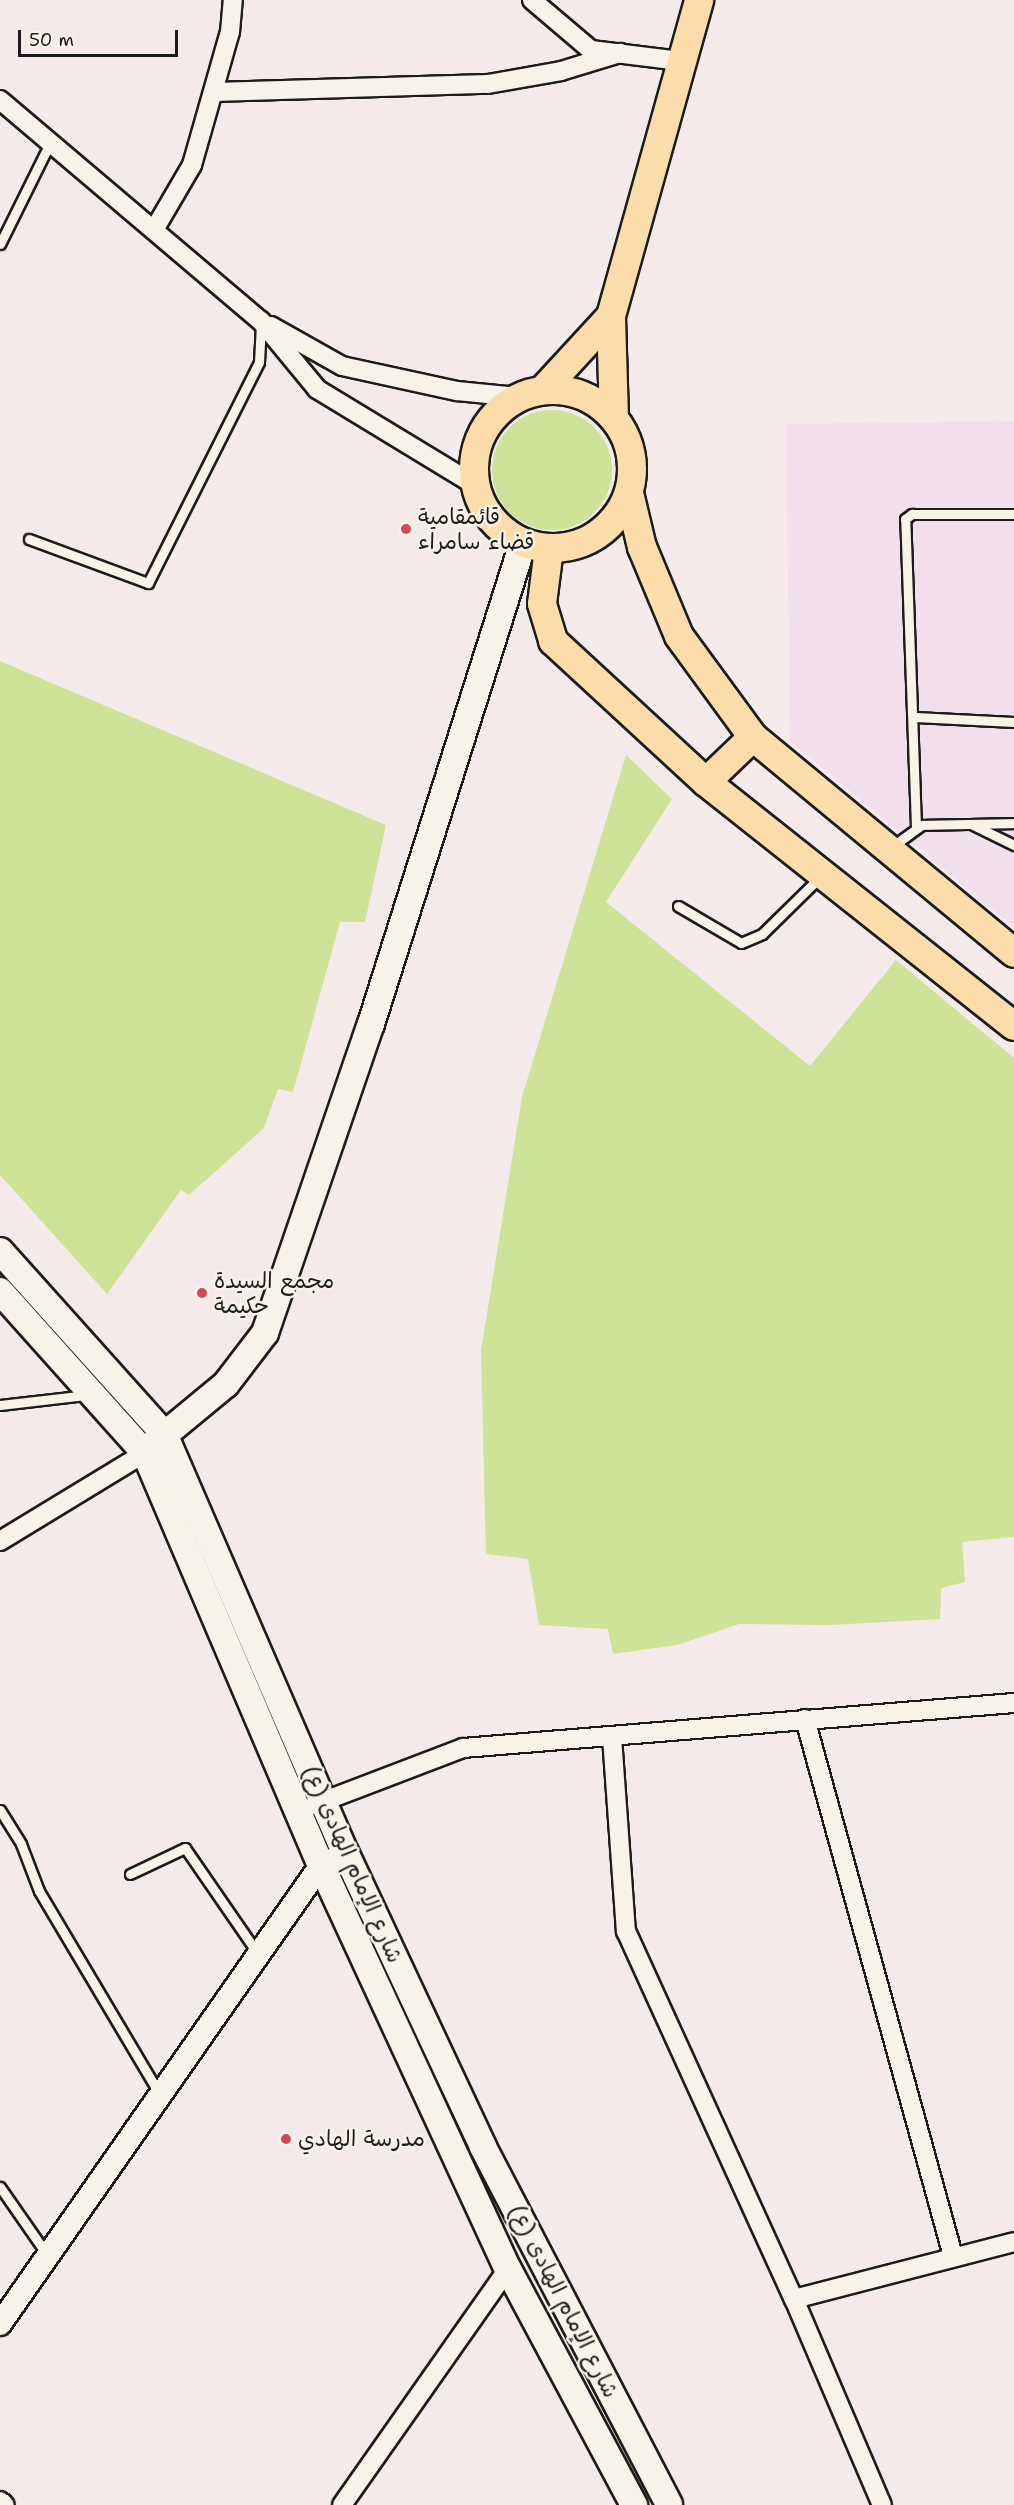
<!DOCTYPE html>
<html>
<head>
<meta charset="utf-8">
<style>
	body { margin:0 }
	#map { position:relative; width:1014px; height:2505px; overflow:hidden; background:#f4eaea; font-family:"Shantell Sans","Playpen Sans Arabic",sans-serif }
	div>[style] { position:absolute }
	.built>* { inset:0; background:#f1dfec }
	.green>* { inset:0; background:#cfe398 }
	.round { border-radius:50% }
	.roads { filter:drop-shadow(2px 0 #1c1c1c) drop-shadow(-2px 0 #1c1c1c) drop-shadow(0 2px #1c1c1c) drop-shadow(0 -2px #1c1c1c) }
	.service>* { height:9px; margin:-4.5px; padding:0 4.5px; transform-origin:4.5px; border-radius:4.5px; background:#f7f3e8 }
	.minor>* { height:18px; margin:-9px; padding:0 9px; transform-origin:9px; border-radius:9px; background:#f7f3e8 }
	.tertiary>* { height:22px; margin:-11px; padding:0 11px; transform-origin:11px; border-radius:11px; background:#f7f3e8 }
	.secondary>* { height:26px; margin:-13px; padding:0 13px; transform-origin:13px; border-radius:13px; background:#f7f3e8 }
	.primary>* { height:28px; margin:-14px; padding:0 14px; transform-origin:14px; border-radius:14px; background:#fbddab }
	.primary>.ring { margin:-14px; padding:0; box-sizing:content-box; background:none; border:28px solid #fbddab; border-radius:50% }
	.dots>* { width:16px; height:16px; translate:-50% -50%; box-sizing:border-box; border:3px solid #f7f3e8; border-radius:50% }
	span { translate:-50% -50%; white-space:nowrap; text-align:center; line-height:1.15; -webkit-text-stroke:5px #f7f3e8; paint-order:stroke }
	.poi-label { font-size:22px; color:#1c1c1c }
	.left { translate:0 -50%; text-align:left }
	.street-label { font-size:22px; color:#1c1c1c }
	.scale { position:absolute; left:18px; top:30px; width:160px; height:27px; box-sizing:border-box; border:3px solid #1c1c1c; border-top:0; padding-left:8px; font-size:18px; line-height:21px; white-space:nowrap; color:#1c1c1c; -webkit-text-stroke:4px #f7f3e8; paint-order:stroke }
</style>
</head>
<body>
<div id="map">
	<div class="built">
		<i style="clip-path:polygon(1014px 421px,1014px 927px,790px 741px,786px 424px)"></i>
	</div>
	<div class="green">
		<i class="round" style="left:492px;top:410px;width:120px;height:120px"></i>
		<i style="clip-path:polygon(0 661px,386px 825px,365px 922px,340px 922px,293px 1092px,278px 1089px,264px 1128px,189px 1195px,181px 1190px,107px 1294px,0 1175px)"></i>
		<i style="clip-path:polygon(626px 755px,672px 799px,606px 902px,810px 1066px,896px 960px,1014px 1058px,1014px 1537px,962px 1542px,965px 1582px,941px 1588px,940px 1619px,830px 1625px,739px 1624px,677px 1645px,613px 1654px,608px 1629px,539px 1625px,528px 1559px,486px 1554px,481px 1351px,522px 1097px)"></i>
	</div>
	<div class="roads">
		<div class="service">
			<i style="left:0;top:244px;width:113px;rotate:-63.7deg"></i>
			<i style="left:29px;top:539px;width:127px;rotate:20.3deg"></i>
			<i style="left:148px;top:583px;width:247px;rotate:-63.3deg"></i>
			<i style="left:259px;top:362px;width:39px;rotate:-87deg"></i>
			<i style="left:915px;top:717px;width:99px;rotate:2.9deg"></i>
			<i style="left:973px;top:825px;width:46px;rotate:26deg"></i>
			<i style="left:916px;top:827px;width:308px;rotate:-92deg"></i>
			<i style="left:905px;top:519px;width:9px;rotate:-36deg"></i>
			<i style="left:912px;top:514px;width:102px"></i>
			<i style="left:890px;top:848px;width:39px;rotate:-36deg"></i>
			<i style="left:922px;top:825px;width:92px;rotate:-1.2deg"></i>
			<i style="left:678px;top:906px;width:73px;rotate:30.4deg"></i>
			<i style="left:741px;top:943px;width:23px;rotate:-23deg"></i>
			<i style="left:762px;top:934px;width:83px;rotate:-44.5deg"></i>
			<i style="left:0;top:1405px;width:88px;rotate:-6.6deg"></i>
			<i style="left:0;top:1810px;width:40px;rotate:58deg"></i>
			<i style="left:21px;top:1844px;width:50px;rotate:69deg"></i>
			<i style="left:39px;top:1891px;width:237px;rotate:59.3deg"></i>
			<i style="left:130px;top:1874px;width:61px;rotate:-25.3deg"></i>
			<i style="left:185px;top:1848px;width:129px;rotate:55.4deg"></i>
			<i style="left:0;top:2187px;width:84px;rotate:55.2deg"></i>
		</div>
		<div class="minor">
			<i style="left:532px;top:0;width:77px;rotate:40.3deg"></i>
			<i style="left:591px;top:50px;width:90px;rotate:7deg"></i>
			<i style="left:214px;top:92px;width:274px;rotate:-1.7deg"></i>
			<i style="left:488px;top:84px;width:74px;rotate:-10.1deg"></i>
			<i style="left:561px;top:71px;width:62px;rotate:-17deg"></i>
			<i style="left:0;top:100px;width:342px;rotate:40.3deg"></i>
			<i style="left:261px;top:321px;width:88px;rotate:50.5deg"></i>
			<i style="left:317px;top:389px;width:185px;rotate:31.3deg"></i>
			<i style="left:154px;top:230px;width:75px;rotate:-59.7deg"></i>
			<i style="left:192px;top:165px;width:138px;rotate:-74.1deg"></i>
			<i style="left:230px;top:32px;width:32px;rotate:-85deg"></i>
			<i style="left:271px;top:326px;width:81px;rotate:29.4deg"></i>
			<i style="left:342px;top:366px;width:118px;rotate:12.3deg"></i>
			<i style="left:457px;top:391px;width:61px;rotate:5.6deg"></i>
			<i style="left:0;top:1541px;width:170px;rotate:-31.3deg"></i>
			<i style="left:805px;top:1719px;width:557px;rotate:74.59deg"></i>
			<i style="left:612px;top:1737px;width:195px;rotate:85.9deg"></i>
			<i style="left:626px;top:1931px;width:405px;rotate:65.5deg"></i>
			<i style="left:794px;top:2299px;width:224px;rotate:66.9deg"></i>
			<i style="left:314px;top:1805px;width:160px;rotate:-20.9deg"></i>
			<i style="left:463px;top:1748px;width:553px;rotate:-4.67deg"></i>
			<i style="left:794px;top:2299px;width:227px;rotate:-14.5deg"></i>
			<i style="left:0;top:2501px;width:6px;rotate:39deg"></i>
			<i style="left:342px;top:2505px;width:289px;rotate:-54.9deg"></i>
		</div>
		<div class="tertiary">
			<i style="left:0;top:2324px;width:560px;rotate:-55.03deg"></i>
			<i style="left:321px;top:1865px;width:27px;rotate:-24deg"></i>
		</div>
		<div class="secondary">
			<i style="left:0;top:1251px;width:246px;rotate:48.1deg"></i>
			<i style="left:164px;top:1434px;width:458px;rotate:66.6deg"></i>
			<i style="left:346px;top:1854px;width:323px;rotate:64.9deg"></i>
			<i style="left:483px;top:2147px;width:403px;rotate:62.5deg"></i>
			<i style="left:0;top:1291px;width:217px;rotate:48.2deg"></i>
			<i style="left:145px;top:1453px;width:448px;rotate:66.9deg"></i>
			<i style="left:321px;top:1865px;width:445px;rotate:65.2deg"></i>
			<i style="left:508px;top:2269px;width:268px;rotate:61.9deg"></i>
			<i style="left:151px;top:1446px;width:97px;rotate:-39.6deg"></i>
			<i style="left:226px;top:1384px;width:64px;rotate:-52.6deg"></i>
			<i style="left:265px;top:1333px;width:327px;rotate:-71.1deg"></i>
			<i style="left:371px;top:1024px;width:504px;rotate:-72.46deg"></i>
		</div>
		<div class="primary">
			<i style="left:543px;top:390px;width:100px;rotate:-47.4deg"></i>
			<i class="ring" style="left:474px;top:390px;width:130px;height:130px"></i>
			<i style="left:614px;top:418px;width:102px;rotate:-91.7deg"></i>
			<i style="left:611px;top:316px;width:328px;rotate:-74.4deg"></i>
			<i style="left:629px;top:493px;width:56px;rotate:76.5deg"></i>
			<i style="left:642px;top:547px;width:96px;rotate:67.4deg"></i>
			<i style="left:679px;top:636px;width:125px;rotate:53.8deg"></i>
			<i style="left:753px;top:737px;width:339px;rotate:39.6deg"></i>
			<i style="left:549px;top:549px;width:55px;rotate:97.3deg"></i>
			<i style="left:542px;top:604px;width:39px;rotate:73deg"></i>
			<i style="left:553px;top:641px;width:208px;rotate:42.7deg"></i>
			<i style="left:706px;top:782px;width:393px;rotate:38.4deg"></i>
			<i style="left:706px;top:782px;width:65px;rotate:-43.8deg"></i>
		</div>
	</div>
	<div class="dots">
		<i style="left:406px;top:529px;background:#d1495b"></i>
		<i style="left:202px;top:1293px;background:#d1495b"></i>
		<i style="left:286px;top:2139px;background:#d1495b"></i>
	</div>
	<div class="poi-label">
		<span class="left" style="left:418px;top:529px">قائمقامية<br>قضاء سامراء</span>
		<span class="left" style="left:214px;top:1293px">مجمع السيدة<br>حكيمة</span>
		<span class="left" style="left:298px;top:2139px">مدرسة الهادي</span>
	</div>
	<div class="street-label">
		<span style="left:353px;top:1864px;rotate:66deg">شارع الإمام الهادی (ع)</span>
		<span style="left:564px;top:2301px;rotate:63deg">شارع الإمام الهادی (ع)</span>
	</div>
	<div class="scale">50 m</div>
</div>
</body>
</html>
